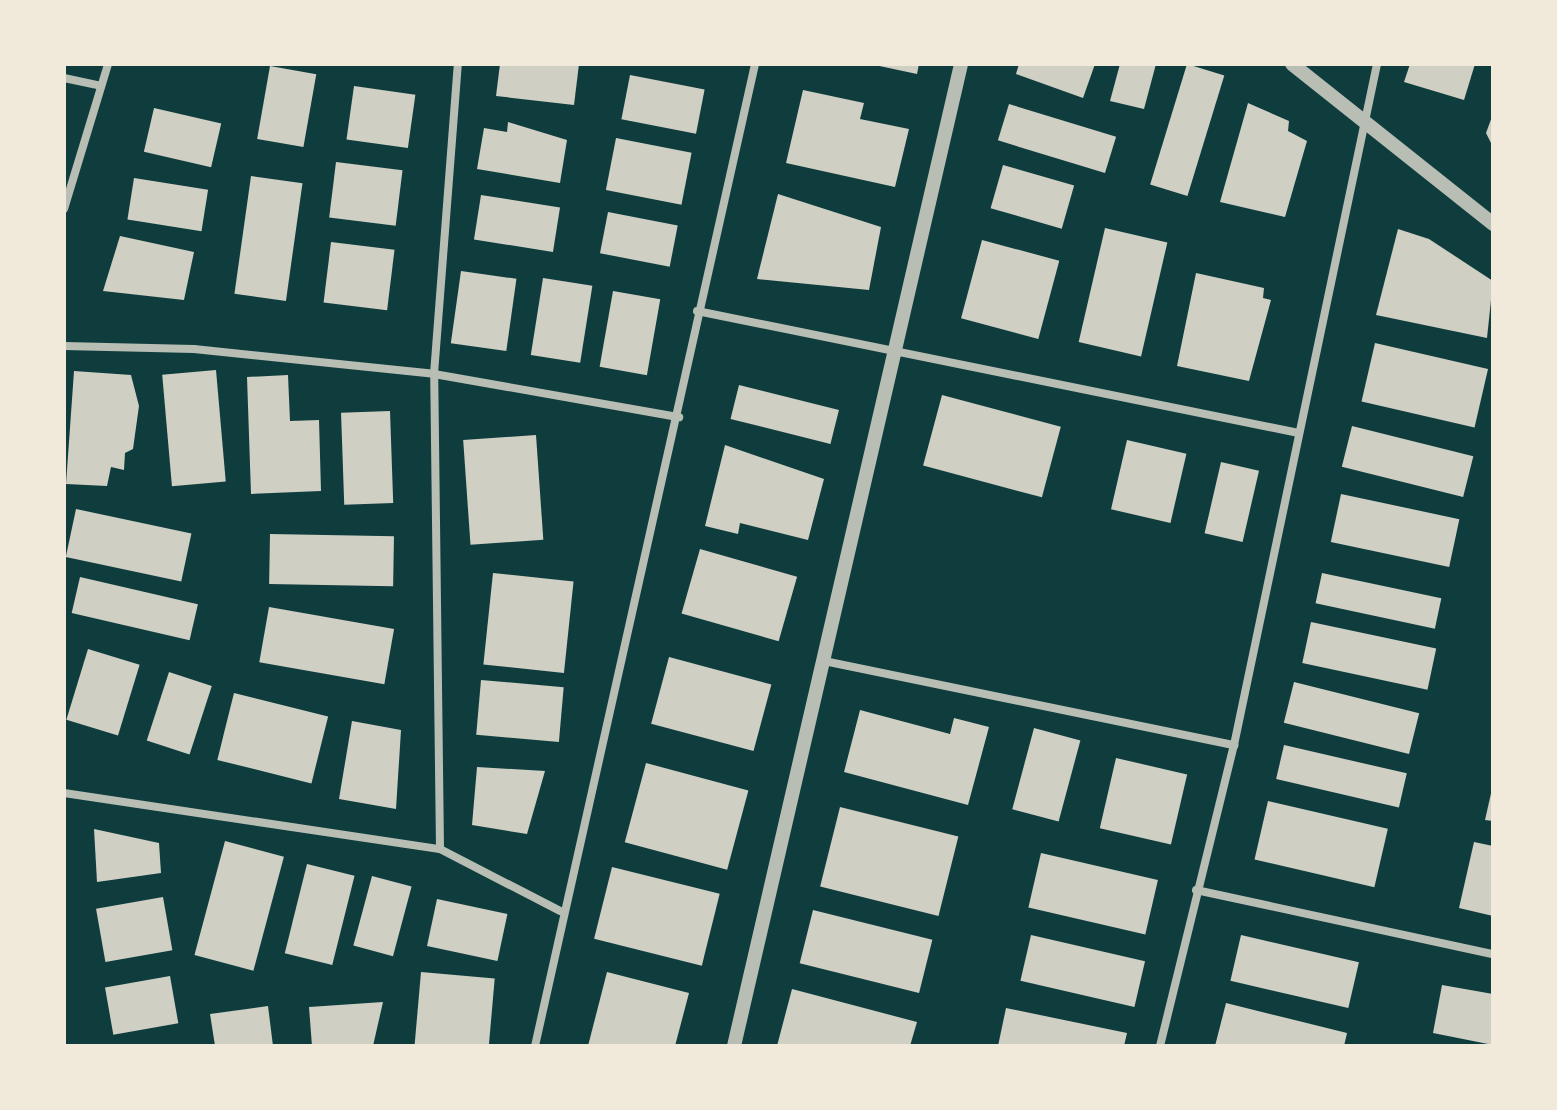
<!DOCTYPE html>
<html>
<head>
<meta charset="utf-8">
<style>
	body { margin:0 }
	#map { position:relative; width:1557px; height:1110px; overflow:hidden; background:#0f3d3e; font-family:"Times New Roman",serif }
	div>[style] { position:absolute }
	.building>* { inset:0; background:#cfcfc3; transform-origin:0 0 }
	.minor>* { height:8px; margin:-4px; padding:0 4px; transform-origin:4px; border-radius:4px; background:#b8beb3 }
	.tertiary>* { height:14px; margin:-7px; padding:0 7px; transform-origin:7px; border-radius:7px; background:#b8beb3 }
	span { translate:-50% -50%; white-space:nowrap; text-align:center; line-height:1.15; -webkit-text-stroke:8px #f1e9da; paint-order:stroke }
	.frame { position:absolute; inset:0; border:66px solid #f1e9da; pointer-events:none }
</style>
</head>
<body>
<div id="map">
	<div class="building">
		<i style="clip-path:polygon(500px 64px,579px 64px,574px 105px,496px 96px)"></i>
		<i style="clip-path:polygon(870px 64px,919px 64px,917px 74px)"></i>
		<i style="clip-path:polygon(1019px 64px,1095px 64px,1083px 98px,1016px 74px)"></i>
		<i style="clip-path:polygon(1120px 64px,1156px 64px,1144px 109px,1110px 101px)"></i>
		<i style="left:1187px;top:64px;width:39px;height:126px;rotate:17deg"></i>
		<i style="clip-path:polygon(1410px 64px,1475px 64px,1464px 100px,1404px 82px)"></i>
		<i style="left:270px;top:66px;width:47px;height:74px;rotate:10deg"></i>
		<i style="left:630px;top:75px;width:76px;height:45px;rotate:11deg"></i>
		<i style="left:354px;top:86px;width:62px;height:54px;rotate:8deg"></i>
		<i style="clip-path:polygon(803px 90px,864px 103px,860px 119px,909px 129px,895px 187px,786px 163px)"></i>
		<i style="clip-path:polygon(1248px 103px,1289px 121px,1288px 131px,1307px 141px,1285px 217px,1220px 202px)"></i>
		<i style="left:1009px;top:104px;width:112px;height:38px;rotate:17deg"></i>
		<i style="left:154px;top:108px;width:69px;height:45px;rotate:13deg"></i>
		<i style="clip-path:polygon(1493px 114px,1493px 147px,1486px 133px)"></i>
		<i style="clip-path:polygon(508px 122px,567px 140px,560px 183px,477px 169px,484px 128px,507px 132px)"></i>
		<i style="left:616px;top:138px;width:77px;height:53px;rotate:11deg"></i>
		<i style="left:336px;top:162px;width:67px;height:56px;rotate:7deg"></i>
		<i style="left:1003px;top:165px;width:74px;height:45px;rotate:16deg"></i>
		<i style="left:251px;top:176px;width:52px;height:119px;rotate:8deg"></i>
		<i style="left:134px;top:178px;width:75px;height:42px;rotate:9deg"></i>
		<i style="clip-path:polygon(778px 194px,881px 227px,869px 290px,757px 279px)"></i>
		<i style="left:481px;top:195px;width:80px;height:45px;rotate:9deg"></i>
		<i style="left:608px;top:212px;width:71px;height:42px;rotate:11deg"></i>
		<i style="left:1105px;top:228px;width:64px;height:117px;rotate:13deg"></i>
		<i style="clip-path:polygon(1398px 229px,1429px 239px,1493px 281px,1487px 338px,1376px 315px)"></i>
		<i style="clip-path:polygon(120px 236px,194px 252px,184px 300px,103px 291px)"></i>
		<i style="left:982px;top:240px;width:80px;height:81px;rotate:15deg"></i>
		<i style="left:331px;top:242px;width:64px;height:61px;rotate:7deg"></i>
		<i style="left:461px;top:271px;width:56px;height:73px;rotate:8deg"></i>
		<i style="clip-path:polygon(1196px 273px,1264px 288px,1263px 298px,1271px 300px,1249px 381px,1177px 366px)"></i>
		<i style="left:543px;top:278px;width:50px;height:78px;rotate:9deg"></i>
		<i style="left:613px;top:291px;width:48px;height:77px;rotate:10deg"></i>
		<i style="left:1375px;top:343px;width:116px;height:60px;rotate:13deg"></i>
		<i style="left:216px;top:370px;width:112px;height:54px;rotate:85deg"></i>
		<i style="clip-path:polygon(74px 371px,131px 375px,139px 406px,133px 449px,125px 453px,124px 470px,111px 467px,107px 486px,66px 484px)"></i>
		<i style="clip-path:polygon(288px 375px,290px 421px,319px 420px,321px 491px,251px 494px,247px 377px)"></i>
		<i style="left:739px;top:385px;width:103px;height:35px;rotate:14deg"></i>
		<i style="left:942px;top:395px;width:123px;height:73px;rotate:15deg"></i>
		<i style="left:390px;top:411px;width:92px;height:49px;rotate:88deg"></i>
		<i style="left:1352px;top:426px;width:125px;height:42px;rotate:14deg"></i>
		<i style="left:536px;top:435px;width:105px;height:73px;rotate:86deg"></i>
		<i style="left:1127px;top:440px;width:61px;height:71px;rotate:13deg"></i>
		<i style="clip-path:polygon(725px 445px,824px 479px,808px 540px,740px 523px,738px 534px,705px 526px)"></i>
		<i style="left:1221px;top:462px;width:39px;height:73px;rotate:13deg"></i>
		<i style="left:1341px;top:494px;width:121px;height:49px;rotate:12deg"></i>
		<i style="left:76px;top:509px;width:118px;height:49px;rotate:12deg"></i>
		<i style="left:270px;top:534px;width:124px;height:50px;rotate:1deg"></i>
		<i style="left:700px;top:549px;width:101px;height:67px;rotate:16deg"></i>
		<i style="left:493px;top:573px;width:81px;height:92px;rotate:6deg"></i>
		<i style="left:1322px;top:573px;width:122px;height:31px;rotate:12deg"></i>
		<i style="left:80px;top:577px;width:121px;height:37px;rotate:13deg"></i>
		<i style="left:269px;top:607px;width:127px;height:56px;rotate:10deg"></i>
		<i style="left:1311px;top:622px;width:128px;height:42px;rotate:12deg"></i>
		<i style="left:88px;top:649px;width:54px;height:74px;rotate:17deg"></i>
		<i style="left:669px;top:657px;width:106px;height:69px;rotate:15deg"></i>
		<i style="left:169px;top:672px;width:45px;height:72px;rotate:18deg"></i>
		<i style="left:481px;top:680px;width:83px;height:55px;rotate:5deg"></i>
		<i style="left:1294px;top:682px;width:129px;height:42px;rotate:14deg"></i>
		<i style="left:234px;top:693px;width:97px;height:69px;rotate:14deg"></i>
		<i style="clip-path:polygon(860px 710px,950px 734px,954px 718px,989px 727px,968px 805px,844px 772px)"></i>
		<i style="clip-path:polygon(352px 721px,401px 730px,396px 809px,339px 799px)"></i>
		<i style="left:1034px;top:728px;width:48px;height:84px;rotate:15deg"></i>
		<i style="left:1284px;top:745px;width:126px;height:35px;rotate:13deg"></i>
		<i style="left:1116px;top:758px;width:73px;height:72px;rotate:13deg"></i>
		<i style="left:646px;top:763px;width:106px;height:82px;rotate:15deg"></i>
		<i style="clip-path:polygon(477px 767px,545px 771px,527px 834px,472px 825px)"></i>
		<i style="clip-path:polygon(1492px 789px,1493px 790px,1493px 821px,1485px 820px)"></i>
		<i style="left:1268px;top:801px;width:123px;height:60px;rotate:13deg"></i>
		<i style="left:840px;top:807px;width:122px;height:82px;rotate:14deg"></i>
		<i style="clip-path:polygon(94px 829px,159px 843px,161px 873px,97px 882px)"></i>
		<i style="left:225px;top:841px;width:61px;height:118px;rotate:15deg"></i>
		<i style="clip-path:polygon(1474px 842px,1493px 846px,1493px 916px,1459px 908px)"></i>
		<i style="left:1041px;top:853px;width:120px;height:56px;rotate:13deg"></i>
		<i style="left:307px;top:864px;width:49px;height:92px;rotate:14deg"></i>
		<i style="left:612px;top:867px;width:111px;height:74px;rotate:14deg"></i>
		<i style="left:372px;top:876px;width:41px;height:72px;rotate:15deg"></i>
		<i style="left:163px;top:897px;width:54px;height:68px;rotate:80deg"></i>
		<i style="left:437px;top:899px;width:72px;height:48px;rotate:12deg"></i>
		<i style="left:813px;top:910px;width:123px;height:55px;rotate:14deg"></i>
		<i style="left:1031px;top:935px;width:117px;height:47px;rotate:13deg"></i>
		<i style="left:1241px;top:935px;width:121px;height:47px;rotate:13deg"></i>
		<i style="left:421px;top:972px;width:74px;height:74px;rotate:5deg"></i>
		<i style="clip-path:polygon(607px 972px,689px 993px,675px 1046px,588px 1046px)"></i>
		<i style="left:170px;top:976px;width:48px;height:66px;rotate:80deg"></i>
		<i style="clip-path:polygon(1442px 985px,1493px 994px,1493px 1045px,1433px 1033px)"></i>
		<i style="clip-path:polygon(792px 989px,917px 1022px,910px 1046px,777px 1046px)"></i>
		<i style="clip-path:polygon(383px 1002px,373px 1046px,312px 1046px,309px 1007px)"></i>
		<i style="clip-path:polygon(1226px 1003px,1347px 1033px,1344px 1046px,1215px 1046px)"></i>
		<i style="clip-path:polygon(268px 1006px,273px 1046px,215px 1046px,210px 1014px)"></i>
		<i style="clip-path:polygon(1006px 1008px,1127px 1033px,1124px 1046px,998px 1046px)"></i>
	</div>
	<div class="minor">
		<i style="left:64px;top:78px;width:38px;rotate:12deg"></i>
		<i style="left:64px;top:209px;width:152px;rotate:-73.1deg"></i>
		<i style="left:697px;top:311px;width:614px;rotate:11.46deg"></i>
		<i style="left:64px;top:346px;width:130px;rotate:1.3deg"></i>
		<i style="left:194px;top:349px;width:241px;rotate:5.9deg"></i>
		<i style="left:434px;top:374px;width:249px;rotate:10deg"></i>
		<i style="left:824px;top:661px;width:419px;rotate:11.6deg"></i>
		<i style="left:64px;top:793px;width:380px;rotate:8.5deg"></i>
		<i style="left:440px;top:849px;width:135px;rotate:27.3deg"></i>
		<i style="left:440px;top:849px;width:475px;rotate:-90.7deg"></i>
		<i style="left:434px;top:374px;width:311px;rotate:-85.6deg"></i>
		<i style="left:1196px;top:890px;width:304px;rotate:12.2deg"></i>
		<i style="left:535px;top:1046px;width:1006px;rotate:-77.37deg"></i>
		<i style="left:1160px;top:1046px;width:310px;rotate:-76.2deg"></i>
		<i style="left:1234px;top:745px;width:696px;rotate:-78.14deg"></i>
	</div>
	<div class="tertiary">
		<i style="left:1292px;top:64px;width:257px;rotate:38.5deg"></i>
		<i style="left:734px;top:1046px;width:1008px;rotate:-76.98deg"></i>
	</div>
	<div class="frame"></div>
</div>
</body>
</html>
